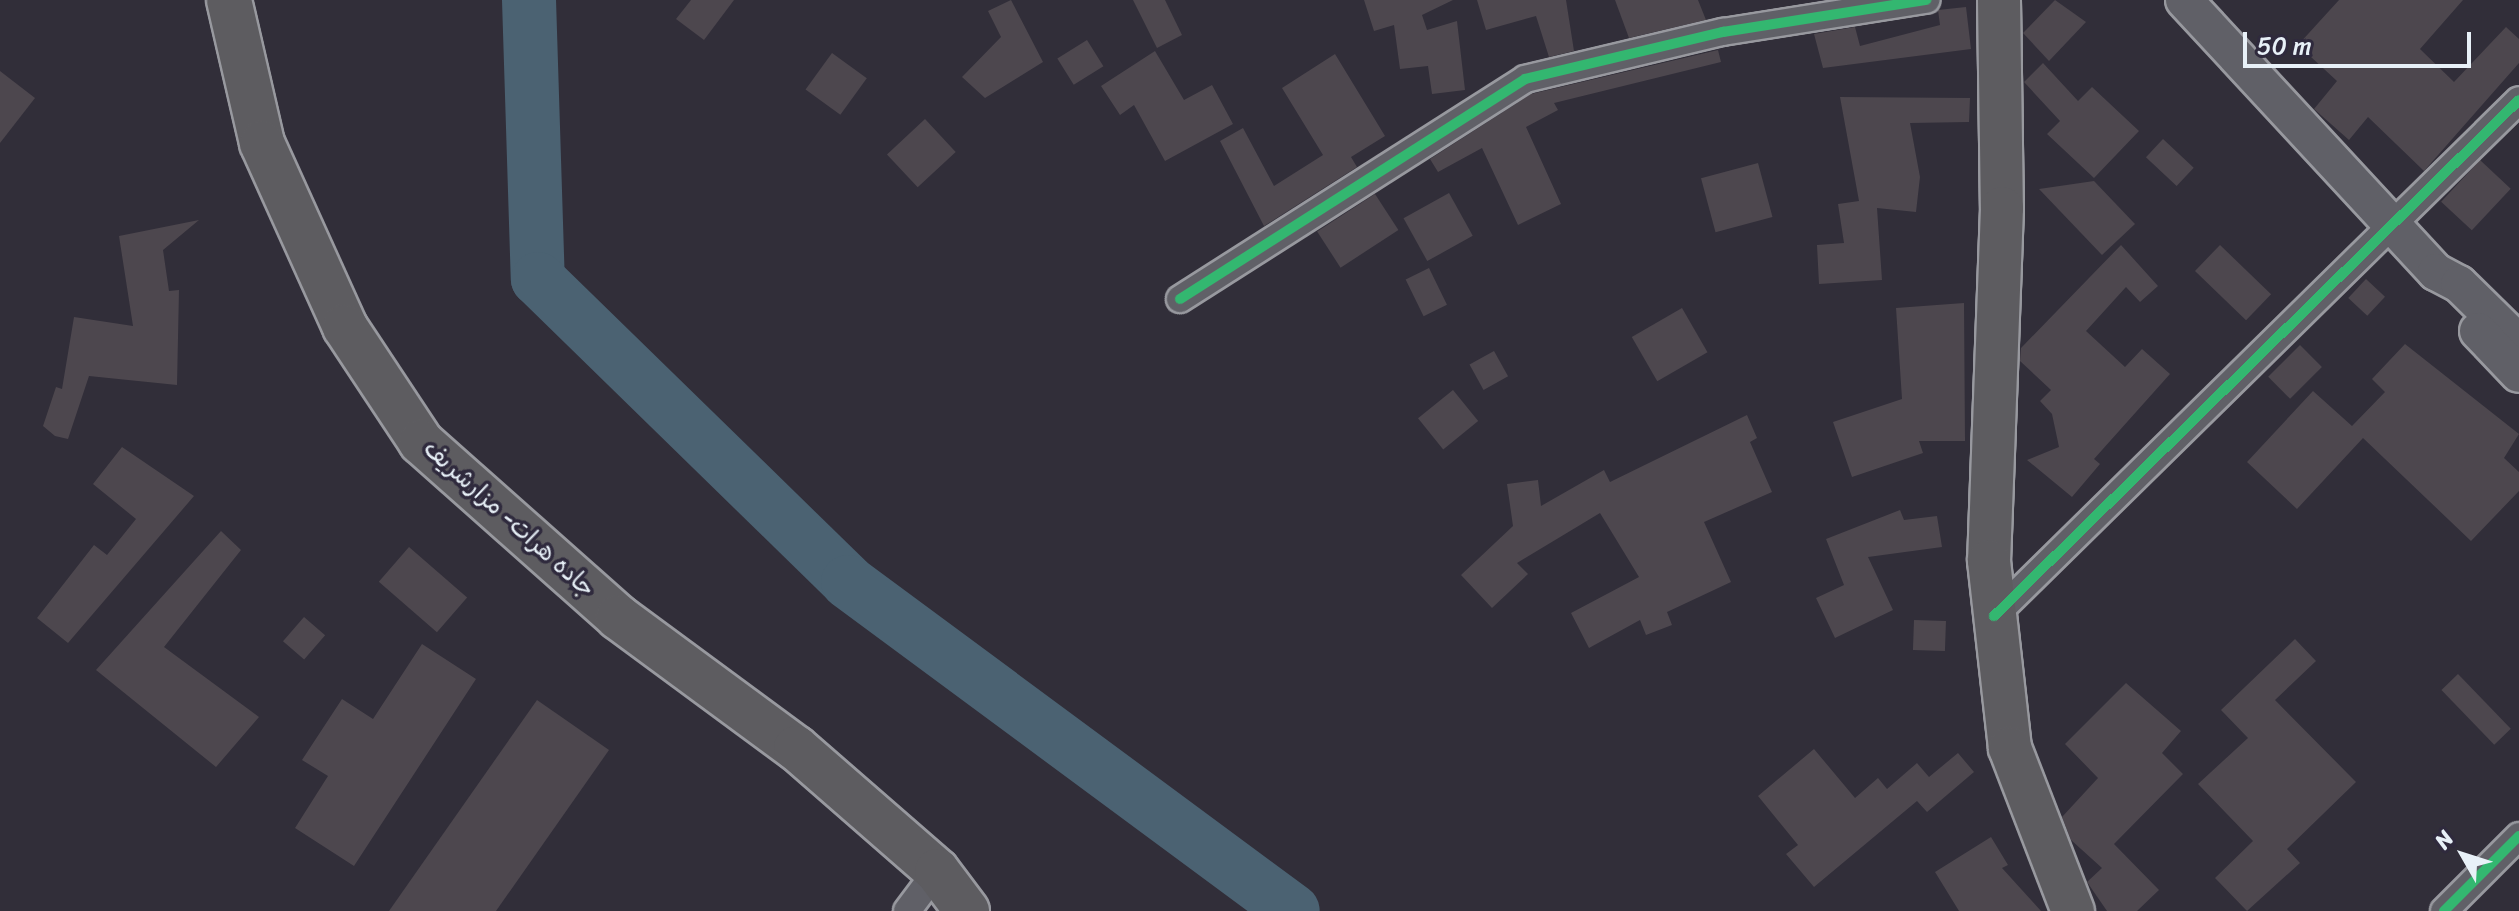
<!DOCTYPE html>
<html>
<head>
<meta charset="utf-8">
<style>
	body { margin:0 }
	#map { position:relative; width:2519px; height:911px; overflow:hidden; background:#312e39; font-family:Sriracha,"Playpen Sans Arabic",sans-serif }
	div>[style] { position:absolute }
	.river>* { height:54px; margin:-27px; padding:0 27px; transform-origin:27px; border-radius:27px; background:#4b6272 }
	.building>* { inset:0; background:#4d474e; transform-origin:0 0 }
	.roads { filter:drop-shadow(2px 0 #98999f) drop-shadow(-2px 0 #98999f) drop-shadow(0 2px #98999f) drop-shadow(0 -2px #98999f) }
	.street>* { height:26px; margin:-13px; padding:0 13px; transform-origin:13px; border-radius:13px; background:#606067 }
	.secondary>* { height:36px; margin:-18px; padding:0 18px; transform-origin:18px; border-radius:18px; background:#606067 }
	.primary>* { height:42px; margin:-21px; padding:0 21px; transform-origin:21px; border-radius:21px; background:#5d5c60 }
	.highway>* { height:44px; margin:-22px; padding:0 22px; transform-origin:22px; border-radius:22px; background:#5d5c60 }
	.cycleway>* { height:10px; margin:-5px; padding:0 5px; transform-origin:5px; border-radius:5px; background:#33b770 }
	span { translate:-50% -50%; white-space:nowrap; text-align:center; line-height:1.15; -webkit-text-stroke:7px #2f2a3d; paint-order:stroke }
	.street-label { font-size:24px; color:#e8f1f8 }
	.north { position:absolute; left:2423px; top:815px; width:80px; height:80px; -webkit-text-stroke:6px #2f2a3d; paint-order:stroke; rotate:309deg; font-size:22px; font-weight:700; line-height:32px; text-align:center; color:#e8f1f8 }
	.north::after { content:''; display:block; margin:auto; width:28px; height:36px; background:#e8f1f8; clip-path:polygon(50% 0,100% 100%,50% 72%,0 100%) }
	.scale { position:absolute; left:2243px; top:32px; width:228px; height:36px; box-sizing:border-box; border:4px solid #e8f1f8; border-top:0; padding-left:10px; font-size:24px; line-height:28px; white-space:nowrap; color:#e8f1f8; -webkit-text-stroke:6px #2f2a3d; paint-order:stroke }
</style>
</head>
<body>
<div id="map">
	<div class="river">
		<i style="left:529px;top:0;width:279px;rotate:88.2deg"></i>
		<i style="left:538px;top:279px;width:433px;rotate:44.3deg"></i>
		<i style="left:848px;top:582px;width:553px;rotate:36.48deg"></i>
	</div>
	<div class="building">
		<i style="clip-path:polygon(691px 0,734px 0,704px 40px,676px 19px)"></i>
		<i style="clip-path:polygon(1011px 0,1043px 62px,985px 98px,962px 77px,1001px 37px,988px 11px)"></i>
		<i style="clip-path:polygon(1133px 0,1165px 0,1182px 35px,1157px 48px)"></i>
		<i style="clip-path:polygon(1364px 0,1453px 0,1422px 15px,1427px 30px,1457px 21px,1465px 90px,1432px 94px,1428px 66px,1400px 69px,1394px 25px,1374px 31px)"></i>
		<i style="clip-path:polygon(1477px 0,1566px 0,1574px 51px,1549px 57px,1536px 16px,1486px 30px)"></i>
		<i style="clip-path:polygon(1615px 0,1698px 0,1706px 20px,1629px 38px)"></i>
		<i style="clip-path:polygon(2055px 0,2086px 22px,2049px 61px,2023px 33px)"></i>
		<i style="clip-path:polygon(2339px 0,2463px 0,2420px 49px,2454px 82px,2506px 27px,2519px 39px,2519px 63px,2424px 171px,2368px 117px,2349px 140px,2314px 109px,2337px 81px,2298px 45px)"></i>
		<i style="clip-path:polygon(1966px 7px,1971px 49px,1823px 68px,1814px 34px,1855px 27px,1860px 46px,1940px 25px,1938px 10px)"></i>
		<i style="left:1087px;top:40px;width:31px;height:35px;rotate:58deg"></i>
		<i style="clip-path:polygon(1718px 50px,1721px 62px,1554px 103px,1558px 110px,1526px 127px,1561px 204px,1518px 225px,1482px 148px,1438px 172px,1430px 159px,1531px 94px)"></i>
		<i style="clip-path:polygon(1155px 51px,1184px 100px,1212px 85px,1233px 124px,1165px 161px,1134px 105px,1120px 115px,1101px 86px)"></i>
		<i style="left:832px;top:53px;width:43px;height:45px;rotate:36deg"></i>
		<i style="clip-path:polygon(1335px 54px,1385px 136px,1351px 157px,1357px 167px,1264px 226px,1220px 141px,1243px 128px,1274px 186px,1323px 155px,1282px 88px)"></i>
		<i style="clip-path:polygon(2043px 63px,2078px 101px,2092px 87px,2139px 131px,2094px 178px,2047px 134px,2060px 121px,2024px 82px)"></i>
		<i style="clip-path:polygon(0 71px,35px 98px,0 143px)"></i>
		<i style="clip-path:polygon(1840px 97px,1970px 98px,1969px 122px,1910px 123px,1920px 177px,1916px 212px,1877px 208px,1882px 280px,1819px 284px,1817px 245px,1844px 243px,1838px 204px,1859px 201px)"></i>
		<i style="left:925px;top:119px;width:45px;height:52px;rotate:47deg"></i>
		<i style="left:2163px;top:139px;width:42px;height:25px;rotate:43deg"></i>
		<i style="left:2480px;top:160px;width:42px;height:57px;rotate:43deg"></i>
		<i style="left:1758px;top:163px;width:56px;height:59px;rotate:75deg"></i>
		<i style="clip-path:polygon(2094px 181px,2135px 224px,2102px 255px,2039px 189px)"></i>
		<i style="left:1449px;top:193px;width:49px;height:52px;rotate:61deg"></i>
		<i style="left:1375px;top:194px;width:43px;height:69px;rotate:57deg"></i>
		<i style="clip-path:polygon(199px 220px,163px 250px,169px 291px,179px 290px,177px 385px,89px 376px,68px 439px,55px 436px,43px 426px,56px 387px,62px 389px,74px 317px,133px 326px,119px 236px)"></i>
		<i style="clip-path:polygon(2121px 245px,2158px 286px,2140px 302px,2126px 287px,2086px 331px,2125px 367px,2142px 349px,2170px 374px,2094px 459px,2100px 464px,2072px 497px,2027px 460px,2059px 447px,2052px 414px,2040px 401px,2051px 390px,2020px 361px,2021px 348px)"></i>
		<i style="left:2220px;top:245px;width:71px;height:36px;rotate:44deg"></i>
		<i style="left:1429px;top:268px;width:41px;height:26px;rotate:64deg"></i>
		<i style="left:2366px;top:279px;width:26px;height:26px;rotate:43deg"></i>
		<i style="clip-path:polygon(1964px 303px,1965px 441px,1919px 441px,1923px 453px,1852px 477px,1833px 422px,1902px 399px,1896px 308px)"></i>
		<i style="left:1682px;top:308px;width:51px;height:58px;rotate:60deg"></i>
		<i style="clip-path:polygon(2405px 344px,2519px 434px,2504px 458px,2519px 472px,2519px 491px,2471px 541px,2363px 438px,2297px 509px,2247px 462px,2313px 391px,2352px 426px,2385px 392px,2372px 379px)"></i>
		<i style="left:2300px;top:345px;width:31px;height:45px;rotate:45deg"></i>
		<i style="left:1494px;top:351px;width:29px;height:28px;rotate:61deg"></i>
		<i style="left:1453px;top:390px;width:40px;height:45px;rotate:51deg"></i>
		<i style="clip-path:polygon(1747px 415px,1757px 438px,1750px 442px,1772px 492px,1704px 522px,1731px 582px,1667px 612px,1672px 625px,1646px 635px,1640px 620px,1589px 648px,1571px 613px,1639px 577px,1600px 513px,1517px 563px,1528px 574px,1492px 608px,1461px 575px,1513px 526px,1507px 484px,1538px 480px,1541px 506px,1604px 470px,1610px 482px)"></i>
		<i style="clip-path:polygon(122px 447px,194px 496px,68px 643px,37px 618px,94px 545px,107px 555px,136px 519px,93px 484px)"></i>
		<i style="clip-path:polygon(1900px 510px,1904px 520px,1937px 516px,1942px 547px,1868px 557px,1893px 610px,1835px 638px,1816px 598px,1844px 585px,1826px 539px)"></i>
		<i style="clip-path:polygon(221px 531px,241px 550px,164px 647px,259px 717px,216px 767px,96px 670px)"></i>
		<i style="left:409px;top:547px;width:77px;height:46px;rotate:41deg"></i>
		<i style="left:304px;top:617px;width:28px;height:32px;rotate:41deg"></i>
		<i style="left:1914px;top:620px;width:32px;height:30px;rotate:2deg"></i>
		<i style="clip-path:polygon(2295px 639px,2316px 661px,2275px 700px,2356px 782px,2287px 849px,2300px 863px,2247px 911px,2215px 878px,2253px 841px,2198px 784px,2248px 738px,2221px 710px)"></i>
		<i style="clip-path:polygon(422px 644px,476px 679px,354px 866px,295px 828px,328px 776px,302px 760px,342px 699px,373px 719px)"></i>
		<i style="left:2458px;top:674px;width:76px;height:23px;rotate:46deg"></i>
		<i style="clip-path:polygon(2126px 683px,2181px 731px,2162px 753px,2183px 774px,2114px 844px,2159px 890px,2137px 911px,2107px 911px,2087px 882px,2102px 868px,2071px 840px,2062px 817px,2098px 778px,2065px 744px)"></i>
		<i style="clip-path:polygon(537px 700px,609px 750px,496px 911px,389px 911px)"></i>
		<i style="clip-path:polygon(1814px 749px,1855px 798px,1878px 778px,1887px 789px,1917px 763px,1929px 777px,1958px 753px,1974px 772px,1927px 812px,1917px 801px,1814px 887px,1786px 854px,1798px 845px,1758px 796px)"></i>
		<i style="clip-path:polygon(1991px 837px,2008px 865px,2002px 868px,2041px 911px,1959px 911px,1935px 872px)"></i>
	</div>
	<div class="roads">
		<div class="street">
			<i style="left:1180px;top:299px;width:409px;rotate:-32.5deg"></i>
			<i style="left:1525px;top:79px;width:204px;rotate:-13.4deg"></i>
			<i style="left:1723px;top:32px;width:206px;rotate:-9deg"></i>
			<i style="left:1994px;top:616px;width:736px;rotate:-44.5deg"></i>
			<i style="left:907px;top:911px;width:50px;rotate:-53.1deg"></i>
			<i style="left:2444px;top:911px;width:106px;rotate:-45deg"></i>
		</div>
		<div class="secondary">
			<i style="left:2184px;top:0;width:371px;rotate:47.2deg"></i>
			<i style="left:2436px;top:272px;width:26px;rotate:28deg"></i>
			<i style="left:2459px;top:284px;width:84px;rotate:44.5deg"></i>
			<i style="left:2478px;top:331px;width:59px;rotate:46.4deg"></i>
		</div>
		<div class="primary">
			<i style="left:1999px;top:0;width:208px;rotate:89.2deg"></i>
			<i style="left:2002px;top:208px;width:353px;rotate:92.1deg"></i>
			<i style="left:1989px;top:561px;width:188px;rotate:83.6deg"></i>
			<i style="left:2010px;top:748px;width:175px;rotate:68.9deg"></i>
		</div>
		<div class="highway">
			<i style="left:229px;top:0;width:147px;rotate:77deg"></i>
			<i style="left:262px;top:143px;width:202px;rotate:65.7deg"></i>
			<i style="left:345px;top:327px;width:138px;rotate:56.5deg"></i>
			<i style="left:421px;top:442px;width:264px;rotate:41.6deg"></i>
			<i style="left:618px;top:617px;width:221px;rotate:36.4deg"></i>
			<i style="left:796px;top:748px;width:187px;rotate:41.1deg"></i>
			<i style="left:937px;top:871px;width:50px;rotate:53.1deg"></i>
		</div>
	</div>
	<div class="cycleway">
		<i style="left:1180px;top:299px;width:409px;rotate:-32.5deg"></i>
		<i style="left:1525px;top:79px;width:204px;rotate:-13.4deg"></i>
		<i style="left:1723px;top:32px;width:206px;rotate:-9deg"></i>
		<i style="left:1994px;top:616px;width:736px;rotate:-44.5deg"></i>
		<i style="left:2444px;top:911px;width:106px;rotate:-45deg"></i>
	</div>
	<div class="street-label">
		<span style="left:509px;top:519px;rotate:42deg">جاده هرات- مزارشریف</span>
	</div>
	<div class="north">N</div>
	<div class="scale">50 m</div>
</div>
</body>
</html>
